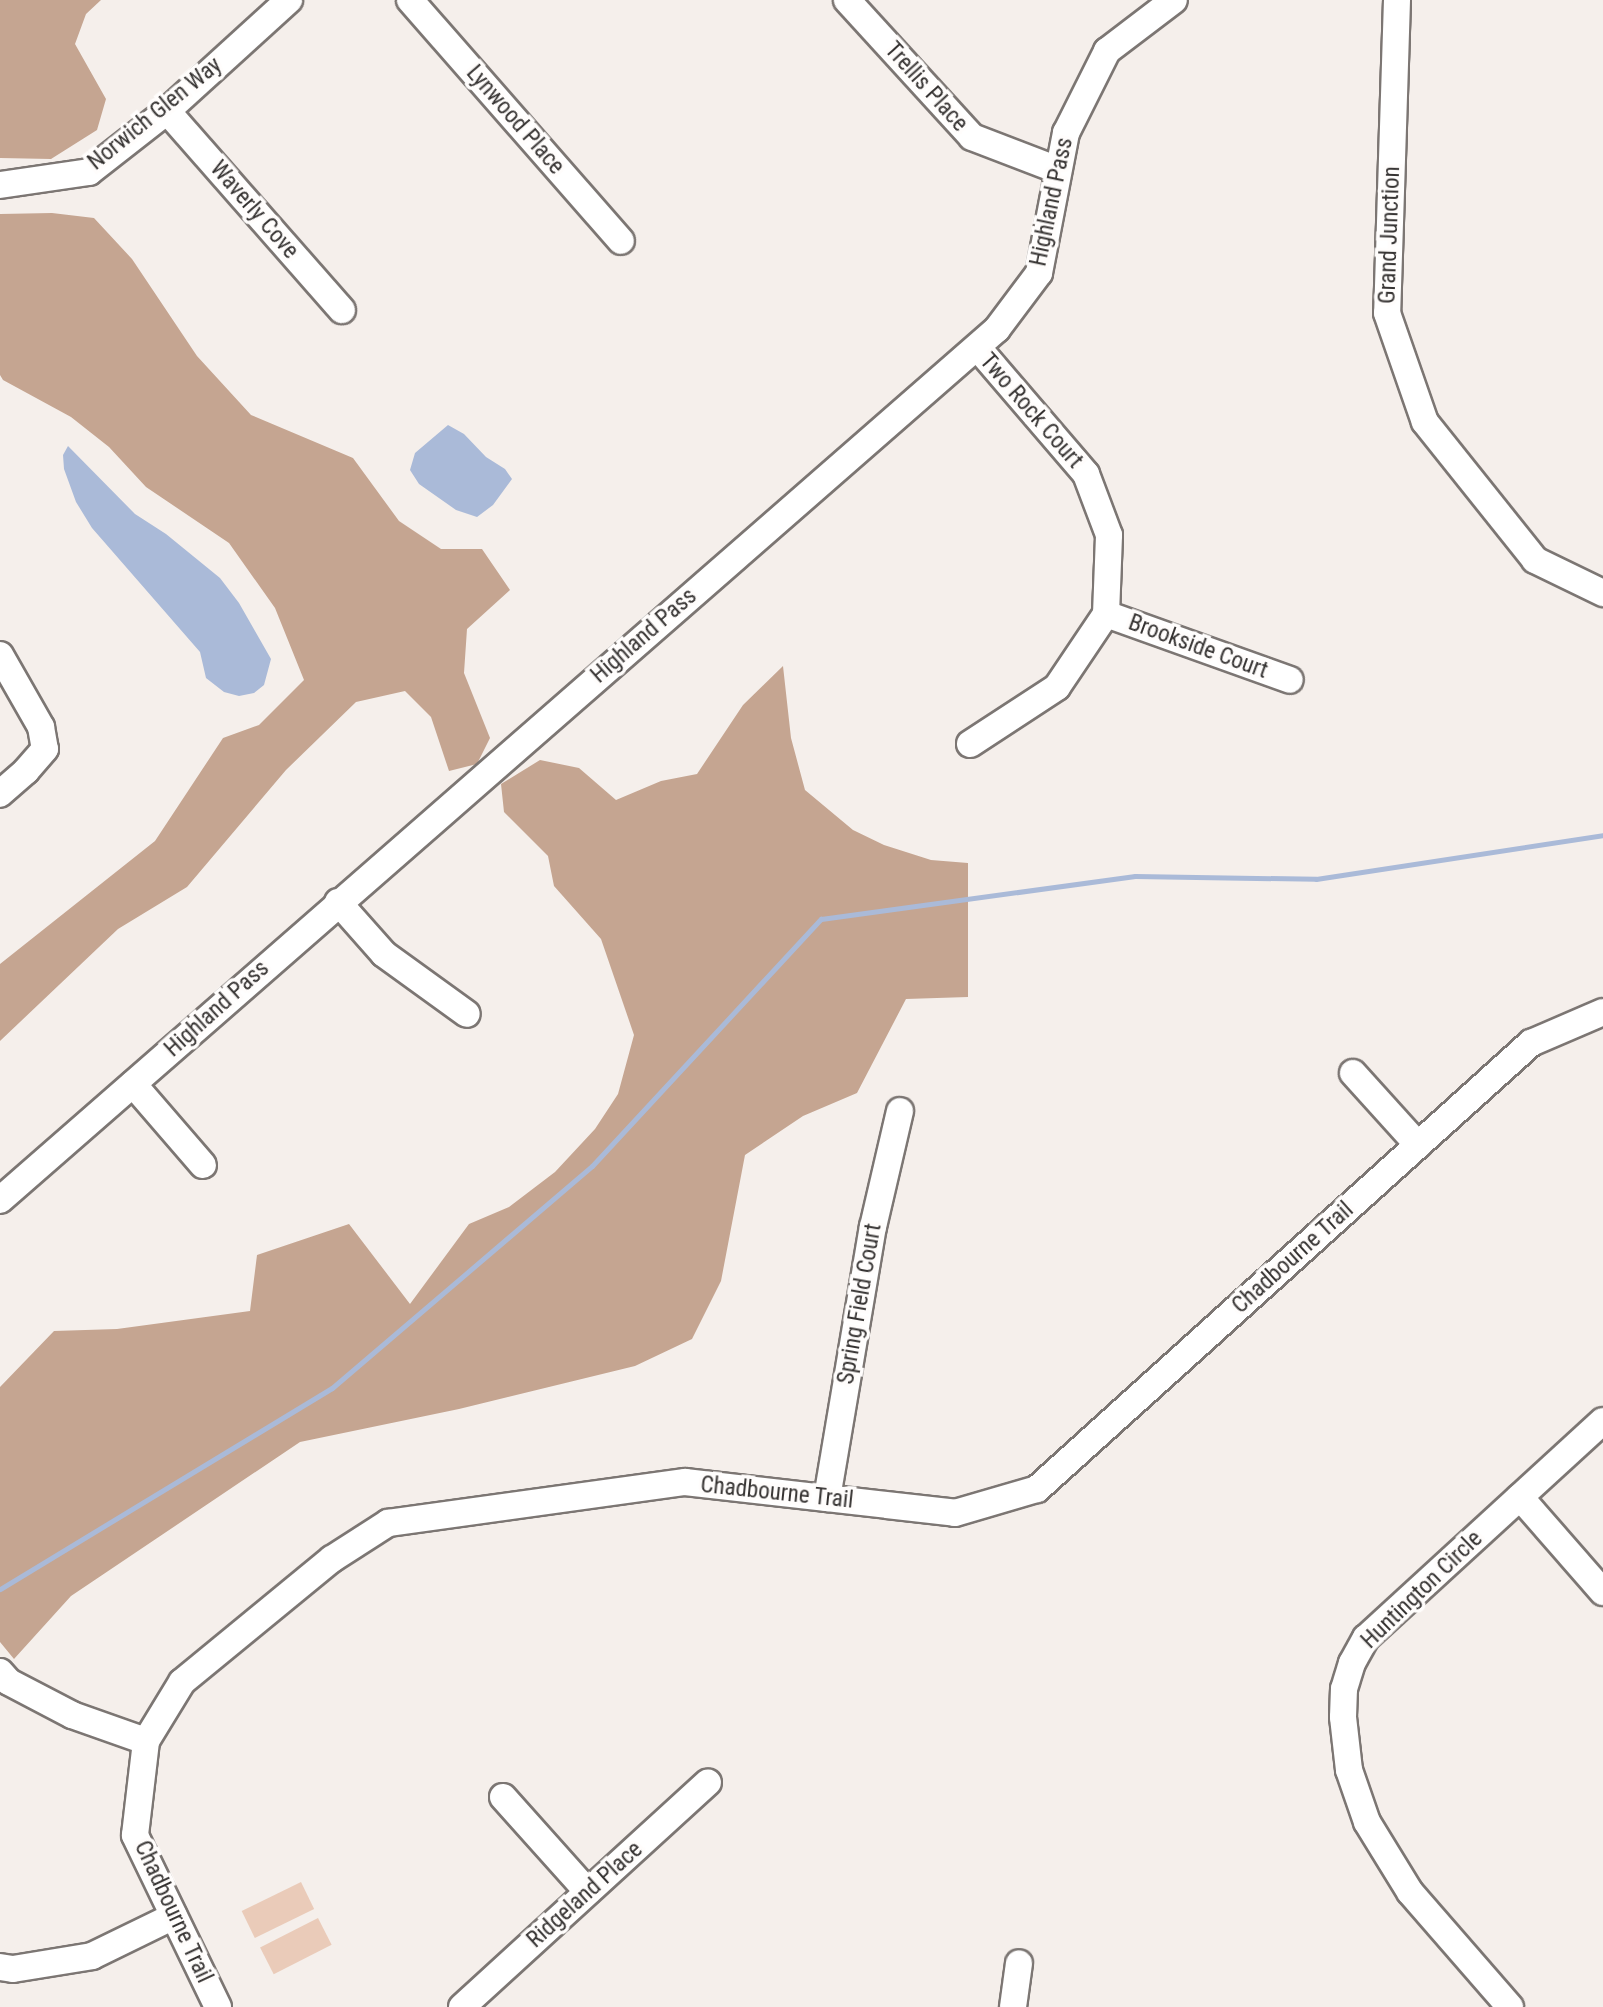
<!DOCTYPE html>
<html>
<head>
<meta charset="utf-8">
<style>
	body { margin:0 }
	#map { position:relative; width:1603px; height:2007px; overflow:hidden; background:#f5efeb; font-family:"Roboto Condensed",sans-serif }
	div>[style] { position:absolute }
	.green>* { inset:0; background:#eacbb9; transform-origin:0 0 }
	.forest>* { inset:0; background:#c5a591 }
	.water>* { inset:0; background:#aabad8 }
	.stream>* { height:5px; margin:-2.5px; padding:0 2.5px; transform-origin:2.5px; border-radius:2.5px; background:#aabad8 }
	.roads { filter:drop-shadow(2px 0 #7c7673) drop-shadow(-2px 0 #7c7673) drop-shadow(0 2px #7c7673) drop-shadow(0 -2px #7c7673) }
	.minor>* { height:26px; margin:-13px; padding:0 13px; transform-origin:13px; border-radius:13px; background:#fff }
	span { translate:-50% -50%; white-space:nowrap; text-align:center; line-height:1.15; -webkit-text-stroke:7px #fffdfc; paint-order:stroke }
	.street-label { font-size:23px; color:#353231 }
</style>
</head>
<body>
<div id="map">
	<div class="green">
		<i style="left:301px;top:1882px;width:30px;height:66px;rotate:64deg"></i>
		<i style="left:318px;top:1918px;width:30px;height:65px;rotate:63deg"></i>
	</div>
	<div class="forest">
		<i style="clip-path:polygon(0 0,101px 0,86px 14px,75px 44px,106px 99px,97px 130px,51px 159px,0 158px)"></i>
		<i style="clip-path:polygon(52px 213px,94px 218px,132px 259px,197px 356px,251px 415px,353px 458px,399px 521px,441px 549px,482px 549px,510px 590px,467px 629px,464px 673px,490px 738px,477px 764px,449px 771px,431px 717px,405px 691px,356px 702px,286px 770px,187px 887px,118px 929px,0 1041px,0 964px,155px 841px,223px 738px,259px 725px,304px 680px,275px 608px,229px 543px,146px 487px,109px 447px,71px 417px,3px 380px,0 375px,0 214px)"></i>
		<i style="clip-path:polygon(783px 666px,791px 738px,805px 790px,853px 830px,884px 845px,931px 860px,968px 863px,968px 997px,906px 999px,857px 1093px,803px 1116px,745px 1155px,721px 1281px,692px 1339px,635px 1366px,459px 1409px,300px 1442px,71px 1596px,14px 1659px,0 1642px,0 1387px,54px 1331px,117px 1329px,250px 1311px,257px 1255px,349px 1224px,410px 1304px,469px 1224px,509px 1207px,555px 1172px,595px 1129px,618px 1094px,634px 1035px,601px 939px,554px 886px,548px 856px,504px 812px,501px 784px,540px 760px,579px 768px,616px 800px,661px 781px,697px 774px,743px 705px)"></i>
	</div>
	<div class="water">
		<i style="clip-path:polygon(448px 425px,464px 434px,486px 457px,505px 469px,512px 479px,493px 505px,477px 517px,456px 510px,419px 484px,410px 470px,415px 453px)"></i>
		<i style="clip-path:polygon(68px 446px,135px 514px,166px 534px,220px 578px,239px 603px,271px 659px,264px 685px,254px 693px,239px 696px,224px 692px,206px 678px,200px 652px,92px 528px,76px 502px,64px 469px,63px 455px)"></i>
	</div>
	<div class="stream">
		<i style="left:0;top:1589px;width:388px;rotate:-31.2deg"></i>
		<i style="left:332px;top:1388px;width:342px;rotate:-40.5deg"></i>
		<i style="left:592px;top:1166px;width:337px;rotate:-47.2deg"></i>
		<i style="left:821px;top:919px;width:317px;rotate:-7.8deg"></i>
		<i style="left:1135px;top:876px;width:181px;rotate:0.9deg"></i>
		<i style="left:1316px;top:879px;width:290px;rotate:-8.7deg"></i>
	</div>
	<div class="roads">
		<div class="minor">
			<i style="left:410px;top:0;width:320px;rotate:48.8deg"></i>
			<i style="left:847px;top:0;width:185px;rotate:47.6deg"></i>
			<i style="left:972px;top:137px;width:92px;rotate:21deg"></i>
			<i style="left:1397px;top:0;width:313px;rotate:91.8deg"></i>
			<i style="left:1387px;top:313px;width:115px;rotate:70.8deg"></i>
			<i style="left:1425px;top:422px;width:176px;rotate:51.4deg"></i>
			<i style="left:1535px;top:560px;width:76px;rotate:25.9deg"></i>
			<i style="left:167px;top:111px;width:265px;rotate:48.7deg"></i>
			<i style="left:0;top:185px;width:90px;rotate:-8.3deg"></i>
			<i style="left:89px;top:172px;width:99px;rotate:-38deg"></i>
			<i style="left:167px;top:111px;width:165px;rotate:-42.3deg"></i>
			<i style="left:1106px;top:614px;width:195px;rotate:19.7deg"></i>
			<i style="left:0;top:655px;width:83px;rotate:60.3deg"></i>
			<i style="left:41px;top:727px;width:22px;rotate:80deg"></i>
			<i style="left:45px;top:749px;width:29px;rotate:131deg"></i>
			<i style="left:26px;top:771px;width:35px;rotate:139deg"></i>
			<i style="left:970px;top:744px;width:104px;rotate:-33.2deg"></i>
			<i style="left:1057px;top:687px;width:88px;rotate:-56.1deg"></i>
			<i style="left:1106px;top:614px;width:79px;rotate:-87.8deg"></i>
			<i style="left:1109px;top:535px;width:65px;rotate:-110.7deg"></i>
			<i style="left:1086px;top:474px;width:167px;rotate:-130.6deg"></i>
			<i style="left:338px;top:902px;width:69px;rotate:48.5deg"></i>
			<i style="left:384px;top:954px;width:102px;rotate:35.9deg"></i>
			<i style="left:1353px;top:1073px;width:97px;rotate:47.9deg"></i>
			<i style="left:133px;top:1084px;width:107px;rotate:49.2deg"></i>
			<i style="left:0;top:1200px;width:1324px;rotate:-41.14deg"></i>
			<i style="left:997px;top:329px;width:70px;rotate:-53.1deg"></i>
			<i style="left:1039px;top:273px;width:143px;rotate:-79.1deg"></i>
			<i style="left:1066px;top:133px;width:92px;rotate:-63.4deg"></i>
			<i style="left:1107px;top:51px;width:84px;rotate:-37.3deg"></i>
			<i style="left:1520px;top:1497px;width:126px;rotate:48.9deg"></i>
			<i style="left:827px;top:1498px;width:275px;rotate:-80.4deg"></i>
			<i style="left:873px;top:1227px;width:119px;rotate:-76.9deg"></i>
			<i style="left:0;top:1672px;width:13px;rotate:48deg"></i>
			<i style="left:9px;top:1682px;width:71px;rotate:27.6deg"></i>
			<i style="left:72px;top:1715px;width:78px;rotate:19.4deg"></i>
			<i style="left:503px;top:1797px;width:127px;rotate:48.2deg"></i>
			<i style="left:0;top:1967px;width:13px;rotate:9deg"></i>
			<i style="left:13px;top:1969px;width:80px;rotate:-9.3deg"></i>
			<i style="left:92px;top:1956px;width:91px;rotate:-26deg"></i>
			<i style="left:218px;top:2007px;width:191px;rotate:-115.8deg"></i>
			<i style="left:135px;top:1835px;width:95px;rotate:-83.3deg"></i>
			<i style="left:146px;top:1741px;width:69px;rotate:-58.6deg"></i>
			<i style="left:182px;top:1682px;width:194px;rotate:-39.4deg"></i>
			<i style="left:332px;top:1559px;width:67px;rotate:-32.7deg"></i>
			<i style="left:388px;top:1523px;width:300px;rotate:-7.9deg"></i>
			<i style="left:685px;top:1482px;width:272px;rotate:6.5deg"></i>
			<i style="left:955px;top:1513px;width:85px;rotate:-16.3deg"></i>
			<i style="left:1037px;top:1489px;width:666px;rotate:-42.08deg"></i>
			<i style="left:1531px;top:1043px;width:78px;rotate:-23.3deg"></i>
			<i style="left:462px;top:2007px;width:333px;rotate:-42.4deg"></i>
			<i style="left:1013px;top:2007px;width:44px;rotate:-82.2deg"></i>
			<i style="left:1510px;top:2007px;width:152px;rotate:-131deg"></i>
			<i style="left:1410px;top:1892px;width:82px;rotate:-121.6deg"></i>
			<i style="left:1367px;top:1822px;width:55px;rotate:-109.1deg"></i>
			<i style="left:1349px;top:1770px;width:53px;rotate:-96.5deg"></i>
			<i style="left:1343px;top:1717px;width:28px;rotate:-88deg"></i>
			<i style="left:1344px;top:1689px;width:27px;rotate:-73deg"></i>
			<i style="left:1352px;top:1663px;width:29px;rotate:-61deg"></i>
			<i style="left:1366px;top:1638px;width:321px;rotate:-42.5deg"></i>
		</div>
	</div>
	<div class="street-label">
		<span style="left:926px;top:87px;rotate:48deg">Trellis Place</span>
		<span style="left:155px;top:114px;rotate:-39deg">Norwich Glen Way</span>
		<span style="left:515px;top:120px;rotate:49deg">Lynwood Place</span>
		<span style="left:1052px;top:202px;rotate:-78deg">Highland Pass</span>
		<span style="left:254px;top:210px;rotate:49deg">Waverly Cove</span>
		<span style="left:1390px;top:235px;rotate:-88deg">Grand Junction</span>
		<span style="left:1031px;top:411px;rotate:49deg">Two Rock Court</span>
		<span style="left:644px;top:636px;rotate:-41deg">Highland Pass</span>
		<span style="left:1198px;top:647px;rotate:20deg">Brookside Court</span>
		<span style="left:217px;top:1009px;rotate:-42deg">Highland Pass</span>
		<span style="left:1293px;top:1258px;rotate:-42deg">Chadbourne Trail</span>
		<span style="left:860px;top:1304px;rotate:-80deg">Spring Field Court</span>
		<span style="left:777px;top:1493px;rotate:6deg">Chadbourne Trail</span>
		<span style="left:1422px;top:1590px;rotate:-44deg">Huntington Circle</span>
		<span style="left:585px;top:1895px;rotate:-42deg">Ridgeland Place</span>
		<span style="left:173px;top:1912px;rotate:65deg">Chadbourne Trail</span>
	</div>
</div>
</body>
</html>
